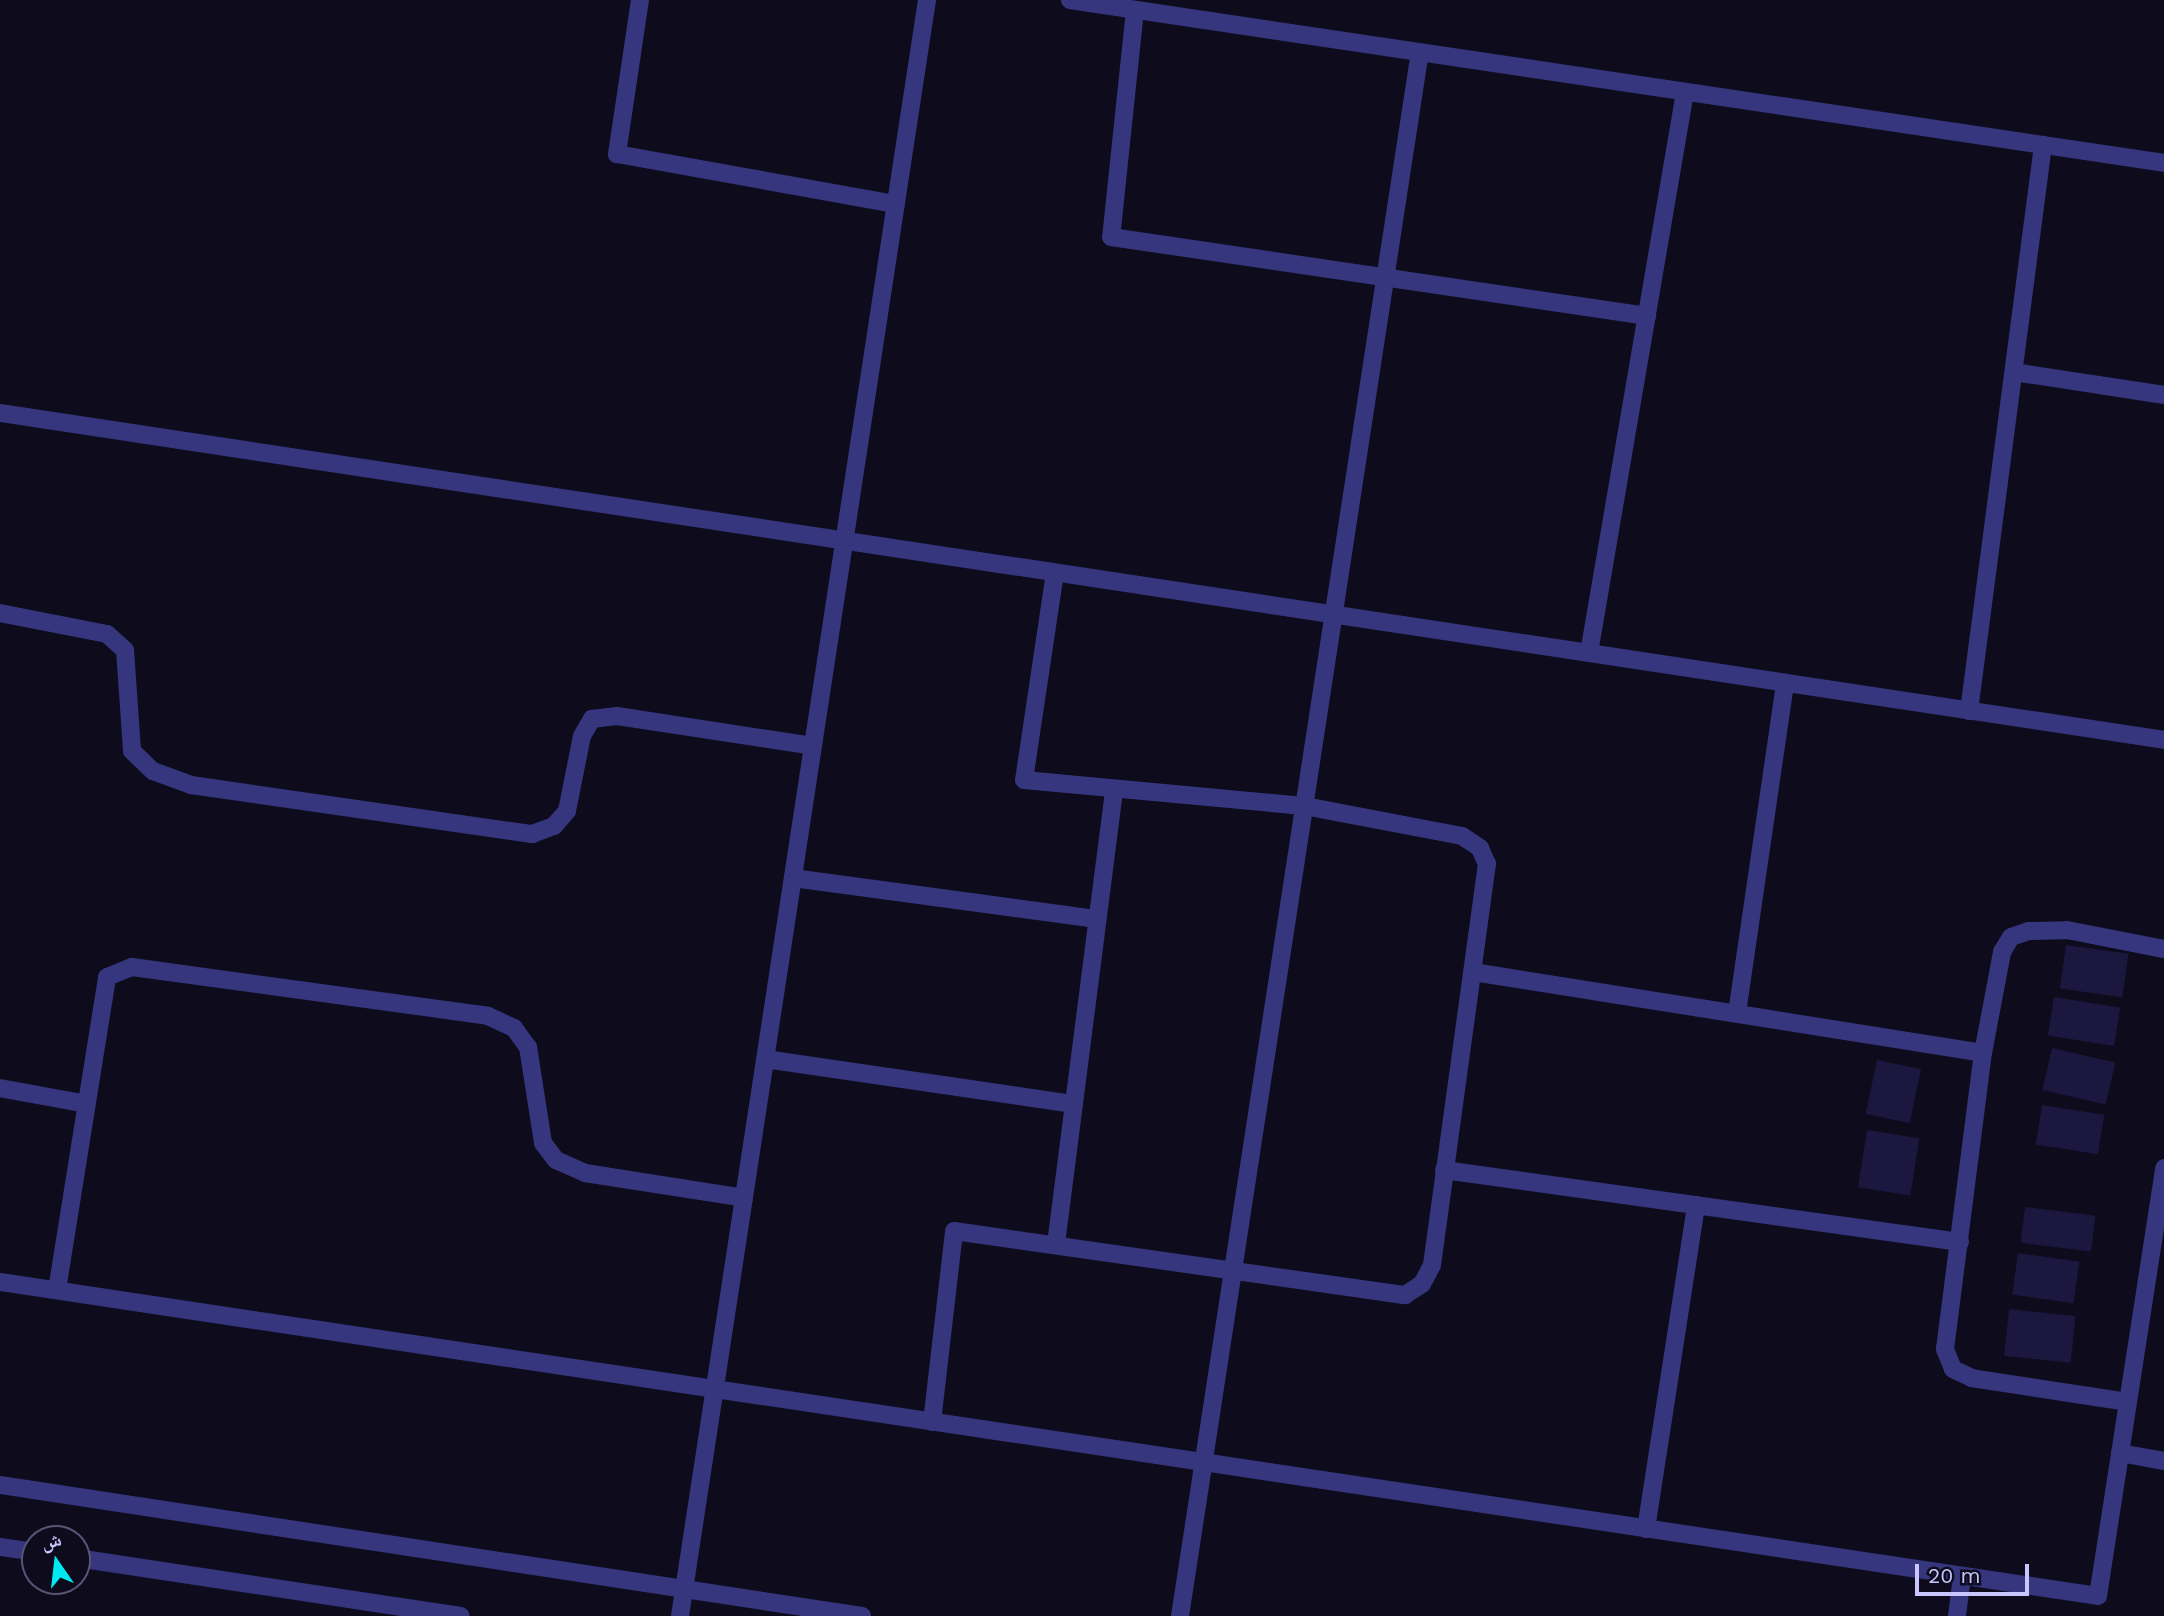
<!DOCTYPE html>
<html>
<head>
<meta charset="utf-8">
<style>
	body { margin:0 }
	#map { position:relative; width:2164px; height:1616px; overflow:hidden; background:#0d0b1c; font-family:"Work Sans","Noto Naskh Arabic",sans-serif }
	div>[style] { position:absolute }
	.building>* { inset:0; background:#1c173e; transform-origin:0 0 }
	.street>* { height:18px; margin:-9px; padding:0 9px; transform-origin:9px; border-radius:9px; background:#35367d }
	span { translate:-50% -50%; white-space:nowrap; text-align:center; line-height:1.15; -webkit-text-stroke:6px #0d0b1c; paint-order:stroke }
	.north { position:absolute; left:21px; top:1525px; width:70px; height:70px; box-sizing:border-box; background:#0d0b1c; border:2px solid #585677; border-radius:50%; rotate:346deg; font-size:19px; font-weight:700; line-height:28px; text-align:center; color:#c9c6ff }
	.north::after { content:''; display:block; margin:auto; width:24px; height:32px; background:#00e8f1; clip-path:polygon(50% 0,100% 100%,50% 72%,0 100%) }
	.scale { position:absolute; left:1915px; top:1564px; width:114px; height:32px; box-sizing:border-box; border:4px solid #c9c6ff; border-top:0; padding-left:9px; font-size:21px; line-height:24px; white-space:nowrap; color:#c9c6ff; -webkit-text-stroke:5px #0d0b1c; paint-order:stroke }
</style>
</head>
<body>
<div id="map">
	<div class="building">
		<i style="left:2066px;top:945px;width:63px;height:44px;rotate:8deg"></i>
		<i style="left:2054px;top:997px;width:67px;height:39px;rotate:9deg"></i>
		<i style="left:2052px;top:1048px;width:65px;height:43px;rotate:13deg"></i>
		<i style="left:1877px;top:1060px;width:45px;height:55px;rotate:12deg"></i>
		<i style="left:2042px;top:1105px;width:63px;height:40px;rotate:9deg"></i>
		<i style="left:1867px;top:1130px;width:53px;height:58px;rotate:9deg"></i>
		<i style="left:2025px;top:1207px;width:71px;height:36px;rotate:7deg"></i>
		<i style="left:2018px;top:1253px;width:62px;height:42px;rotate:8deg"></i>
		<i style="left:2009px;top:1309px;width:67px;height:47px;rotate:6deg"></i>
	</div>
	<div class="street">
		<i style="left:640px;top:0;width:156px;rotate:98.5deg"></i>
		<i style="left:617px;top:154px;width:283px;rotate:10.2deg"></i>
		<i style="left:1070px;top:0;width:1106px;rotate:8.47deg"></i>
		<i style="left:1135px;top:10px;width:228px;rotate:96deg"></i>
		<i style="left:1111px;top:237px;width:542px;rotate:8.38deg"></i>
		<i style="left:2014px;top:372px;width:152px;rotate:8.7deg"></i>
		<i style="left:0;top:413px;width:2189px;rotate:8.59deg"></i>
		<i style="left:0;top:613px;width:109px;rotate:11.1deg"></i>
		<i style="left:107px;top:634px;width:24px;rotate:42deg"></i>
		<i style="left:125px;top:650px;width:101px;rotate:86deg"></i>
		<i style="left:132px;top:751px;width:29px;rotate:44deg"></i>
		<i style="left:153px;top:771px;width:40px;rotate:20.2deg"></i>
		<i style="left:191px;top:785px;width:345px;rotate:8.2deg"></i>
		<i style="left:532px;top:834px;width:23px;rotate:-20deg"></i>
		<i style="left:554px;top:826px;width:20px;rotate:-49deg"></i>
		<i style="left:567px;top:811px;width:76px;rotate:-78.7deg"></i>
		<i style="left:582px;top:736px;width:20px;rotate:-60deg"></i>
		<i style="left:592px;top:719px;width:25px;rotate:-7deg"></i>
		<i style="left:617px;top:716px;width:198px;rotate:8.7deg"></i>
		<i style="left:1589px;top:653px;width:569px;rotate:-80.29deg"></i>
		<i style="left:1969px;top:711px;width:571px;rotate:-82.55deg"></i>
		<i style="left:793px;top:878px;width:307px;rotate:7.7deg"></i>
		<i style="left:1473px;top:972px;width:516px;rotate:9.02deg"></i>
		<i style="left:1737px;top:1013px;width:334px;rotate:-81.7deg"></i>
		<i style="left:765px;top:1059px;width:312px;rotate:8.3deg"></i>
		<i style="left:0;top:1088px;width:88px;rotate:10.4deg"></i>
		<i style="left:1444px;top:1170px;width:521px;rotate:7.94deg"></i>
		<i style="left:1056px;top:1244px;width:459px;rotate:-82.7deg"></i>
		<i style="left:0;top:1282px;width:2121px;rotate:8.51deg"></i>
		<i style="left:2098px;top:1596px;width:433px;rotate:-81.2deg"></i>
		<i style="left:57px;top:1290px;width:317px;rotate:-80.9deg"></i>
		<i style="left:107px;top:977px;width:27px;rotate:-22deg"></i>
		<i style="left:132px;top:967px;width:359px;rotate:7.8deg"></i>
		<i style="left:488px;top:1016px;width:29px;rotate:25deg"></i>
		<i style="left:514px;top:1028px;width:24px;rotate:54deg"></i>
		<i style="left:528px;top:1047px;width:97px;rotate:81.1deg"></i>
		<i style="left:543px;top:1143px;width:21px;rotate:53deg"></i>
		<i style="left:556px;top:1160px;width:32px;rotate:24deg"></i>
		<i style="left:585px;top:1173px;width:161px;rotate:8.9deg"></i>
		<i style="left:2128px;top:1402px;width:158px;rotate:-171.3deg"></i>
		<i style="left:1972px;top:1378px;width:21px;rotate:-155deg"></i>
		<i style="left:1953px;top:1369px;width:22px;rotate:-112deg"></i>
		<i style="left:1945px;top:1349px;width:298px;rotate:-82.7deg"></i>
		<i style="left:1983px;top:1053px;width:103px;rotate:-79.3deg"></i>
		<i style="left:2002px;top:952px;width:17px;rotate:-59deg"></i>
		<i style="left:2011px;top:937px;width:18px;rotate:-19deg"></i>
		<i style="left:2028px;top:931px;width:39px;rotate:-1deg"></i>
		<i style="left:2067px;top:930px;width:99px;rotate:11.1deg"></i>
		<i style="left:932px;top:1422px;width:192px;rotate:-83.4deg"></i>
		<i style="left:954px;top:1231px;width:456px;rotate:8.1deg"></i>
		<i style="left:1405px;top:1295px;width:20px;rotate:-33deg"></i>
		<i style="left:1422px;top:1284px;width:21px;rotate:-62deg"></i>
		<i style="left:1432px;top:1265px;width:405px;rotate:-82.2deg"></i>
		<i style="left:1487px;top:864px;width:17px;rotate:-114deg"></i>
		<i style="left:1480px;top:848px;width:22px;rotate:-146deg"></i>
		<i style="left:1462px;top:836px;width:161px;rotate:-169.2deg"></i>
		<i style="left:1304px;top:806px;width:281px;rotate:-174.7deg"></i>
		<i style="left:1024px;top:780px;width:209px;rotate:-81.5deg"></i>
		<i style="left:2120px;top:1453px;width:45px;rotate:10.3deg"></i>
		<i style="left:0;top:1485px;width:872px;rotate:8.64deg"></i>
		<i style="left:1646px;top:1529px;width:328px;rotate:-81.2deg"></i>
		<i style="left:0;top:1547px;width:35px;rotate:8deg"></i>
		<i style="left:77px;top:1558px;width:388px;rotate:8.6deg"></i>
		<i style="left:680px;top:1616px;width:1635px;rotate:-81.31deg"></i>
		<i style="left:1180px;top:1616px;width:1582px;rotate:-81.28deg"></i>
		<i style="left:1957px;top:1616px;width:40px;rotate:-82.9deg"></i>
	</div>
	<div class="north">ش</div>
	<div class="scale">20 m</div>
</div>
</body>
</html>
